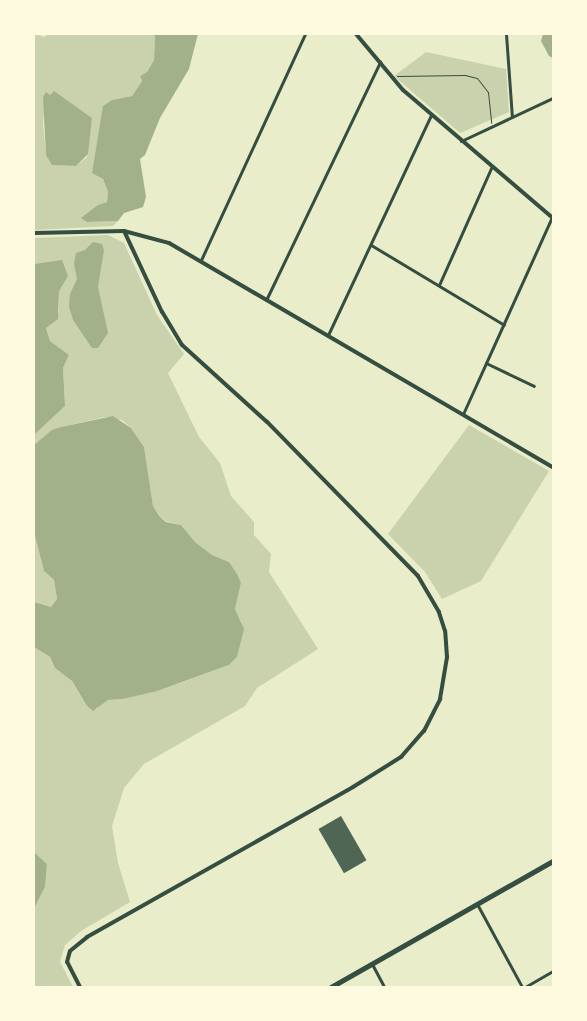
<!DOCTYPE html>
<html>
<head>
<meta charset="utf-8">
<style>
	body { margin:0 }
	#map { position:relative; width:587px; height:1021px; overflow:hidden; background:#e9edc9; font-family:"PT Sans Narrow",sans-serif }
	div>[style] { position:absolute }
	.green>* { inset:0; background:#cad2ad }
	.water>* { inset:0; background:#a3b18a }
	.building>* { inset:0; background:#4f6655; transform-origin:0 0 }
	.path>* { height:1px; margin:-0.5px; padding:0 0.5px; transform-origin:0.5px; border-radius:0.5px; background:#344e41 }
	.minor>* { height:3px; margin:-1.5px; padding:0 1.5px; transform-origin:1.5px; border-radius:1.5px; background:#344e41 }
	.tertiary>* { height:4px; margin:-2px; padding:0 2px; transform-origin:2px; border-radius:2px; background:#344e41 }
	.secondary>* { height:4.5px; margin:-2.25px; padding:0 2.25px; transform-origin:2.25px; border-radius:2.25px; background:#344e41 }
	span { translate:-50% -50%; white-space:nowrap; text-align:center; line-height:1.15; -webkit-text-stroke:3px #fefae0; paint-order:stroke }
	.frame { position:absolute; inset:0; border:35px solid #fefae0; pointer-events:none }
</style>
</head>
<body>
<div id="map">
	<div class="green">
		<i style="clip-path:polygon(evenodd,35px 34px,45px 37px,48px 34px,155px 34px,154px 60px,147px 72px,140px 76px,142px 81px,132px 96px,112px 100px,92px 172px,103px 179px,108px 192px,107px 202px,98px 205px,87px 222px,118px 221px,113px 226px,34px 230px,35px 34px,53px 92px,92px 118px,87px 157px,76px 166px,54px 165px,46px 155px,43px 122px,47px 93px,50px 95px,53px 92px)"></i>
		<i style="clip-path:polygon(426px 52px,506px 69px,509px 112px,460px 133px,394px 76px)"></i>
		<i style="clip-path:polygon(108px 235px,124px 243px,157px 315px,184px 354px,168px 373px,199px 437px,220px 463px,231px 496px,254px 522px,254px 535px,271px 554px,269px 572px,318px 649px,257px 688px,245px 706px,144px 764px,124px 788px,112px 826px,118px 863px,130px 902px,81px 931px,65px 945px,60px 962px,73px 987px,34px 987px,34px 909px,45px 887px,47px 864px,34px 852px,34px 647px,50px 657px,55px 668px,71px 680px,87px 706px,97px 709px,102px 702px,108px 700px,123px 699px,177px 684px,229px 665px,237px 657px,238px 650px,241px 622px,235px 609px,241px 583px,229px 562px,212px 555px,195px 542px,181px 525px,166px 521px,159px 516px,153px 506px,144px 447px,131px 428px,122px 420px,105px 417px,61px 427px,52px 431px,34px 445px,34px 435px,65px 406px,63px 368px,69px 355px,50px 341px,46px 328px,59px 312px,59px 291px,51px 262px,34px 264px,34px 238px)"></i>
		<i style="clip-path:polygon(469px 425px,549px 471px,481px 581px,442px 599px,425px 572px,388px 534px)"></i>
		<i style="clip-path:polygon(34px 532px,44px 571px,54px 580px,57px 599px,51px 607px,34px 602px)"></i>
	</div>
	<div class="water">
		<i style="clip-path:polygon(155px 34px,198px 34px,189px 69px,160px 118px,145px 155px,140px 159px,146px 197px,143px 207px,124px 213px,118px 221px,87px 222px,81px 218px,98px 205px,107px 202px,108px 192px,103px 179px,92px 173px,103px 106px,112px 100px,132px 96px,142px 81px,140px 76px,147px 72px,154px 60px)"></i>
		<i style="clip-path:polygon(543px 34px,553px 34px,553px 58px,549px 56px,541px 41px)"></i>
		<i style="clip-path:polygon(54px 91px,92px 118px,88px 154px,76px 166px,52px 165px,46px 155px,43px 97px,46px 92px,50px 95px)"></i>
		<i style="clip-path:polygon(93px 242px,102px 244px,104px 250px,98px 287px,108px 333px,98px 348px,92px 348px,73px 320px,69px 307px,70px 294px,77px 279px,74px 264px,76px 253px,85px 250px)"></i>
		<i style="clip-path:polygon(62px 260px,68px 276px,59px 291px,58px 319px,46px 328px,50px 341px,69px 355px,63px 368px,65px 406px,34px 435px,34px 264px)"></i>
		<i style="clip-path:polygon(113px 416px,131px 428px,144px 447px,153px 506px,159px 516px,166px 522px,181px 525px,195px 542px,212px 555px,229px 562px,237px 574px,241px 583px,235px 609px,244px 629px,237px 657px,229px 665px,157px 691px,123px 699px,108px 700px,93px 711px,87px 706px,72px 681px,55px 668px,50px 657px,34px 647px,34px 602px,51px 607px,57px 599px,54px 580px,44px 571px,34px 532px,34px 445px,52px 430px,61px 427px)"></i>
		<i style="clip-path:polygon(34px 852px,47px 864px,45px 887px,34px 909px)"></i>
	</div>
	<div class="building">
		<i style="left:341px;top:816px;width:51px;height:26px;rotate:60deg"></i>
	</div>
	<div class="path">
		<i style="left:397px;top:76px;width:68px;rotate:-0.8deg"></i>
		<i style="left:465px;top:75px;width:12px;rotate:14deg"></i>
		<i style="left:477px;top:78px;width:18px;rotate:52deg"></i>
		<i style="left:488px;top:92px;width:31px;rotate:84deg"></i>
	</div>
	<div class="minor">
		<i style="left:506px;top:34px;width:83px;rotate:85.9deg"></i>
		<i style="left:461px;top:141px;width:102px;rotate:-25.1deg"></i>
		<i style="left:371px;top:245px;width:155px;rotate:31deg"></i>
		<i style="left:201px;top:260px;width:249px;rotate:-65.3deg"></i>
		<i style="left:439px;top:285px;width:130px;rotate:-66deg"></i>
		<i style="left:267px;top:298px;width:262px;rotate:-64.4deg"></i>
		<i style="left:328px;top:335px;width:243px;rotate:-64.9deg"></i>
		<i style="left:486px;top:363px;width:53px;rotate:25.6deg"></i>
		<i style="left:463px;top:414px;width:216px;rotate:-65.7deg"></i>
		<i style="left:477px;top:904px;width:94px;rotate:61.5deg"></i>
		<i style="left:372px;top:964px;width:26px;rotate:62deg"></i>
		<i style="left:525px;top:987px;width:32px;rotate:-30deg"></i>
	</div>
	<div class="tertiary">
		<i style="left:356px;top:34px;width:73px;rotate:50deg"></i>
		<i style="left:403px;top:90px;width:197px;rotate:40.5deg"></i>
		<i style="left:34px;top:233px;width:90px;rotate:-1.3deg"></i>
		<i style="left:124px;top:231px;width:47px;rotate:14.9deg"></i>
		<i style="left:169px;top:243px;width:445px;rotate:30.3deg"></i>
		<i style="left:80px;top:987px;width:28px;rotate:-117deg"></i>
		<i style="left:67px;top:962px;width:11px;rotate:-75deg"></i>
		<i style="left:70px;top:951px;width:22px;rotate:-39deg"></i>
		<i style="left:87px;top:937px;width:305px;rotate:-29.4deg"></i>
		<i style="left:353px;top:787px;width:57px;rotate:-32deg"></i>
		<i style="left:401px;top:757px;width:35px;rotate:-49deg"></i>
		<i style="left:424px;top:731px;width:36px;rotate:-63deg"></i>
		<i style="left:440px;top:699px;width:43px;rotate:-80.5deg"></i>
		<i style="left:447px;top:657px;width:26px;rotate:-94deg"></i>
		<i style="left:445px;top:631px;width:20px;rotate:-108deg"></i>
		<i style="left:439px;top:612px;width:42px;rotate:-120.3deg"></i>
		<i style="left:418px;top:576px;width:216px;rotate:-134.4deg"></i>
		<i style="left:267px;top:422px;width:115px;rotate:-137.8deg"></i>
		<i style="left:182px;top:345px;width:39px;rotate:-121deg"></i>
		<i style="left:162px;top:312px;width:89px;rotate:-115.1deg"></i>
	</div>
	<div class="secondary">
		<i style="left:331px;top:987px;width:255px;rotate:-29.6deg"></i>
	</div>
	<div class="frame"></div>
</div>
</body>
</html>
